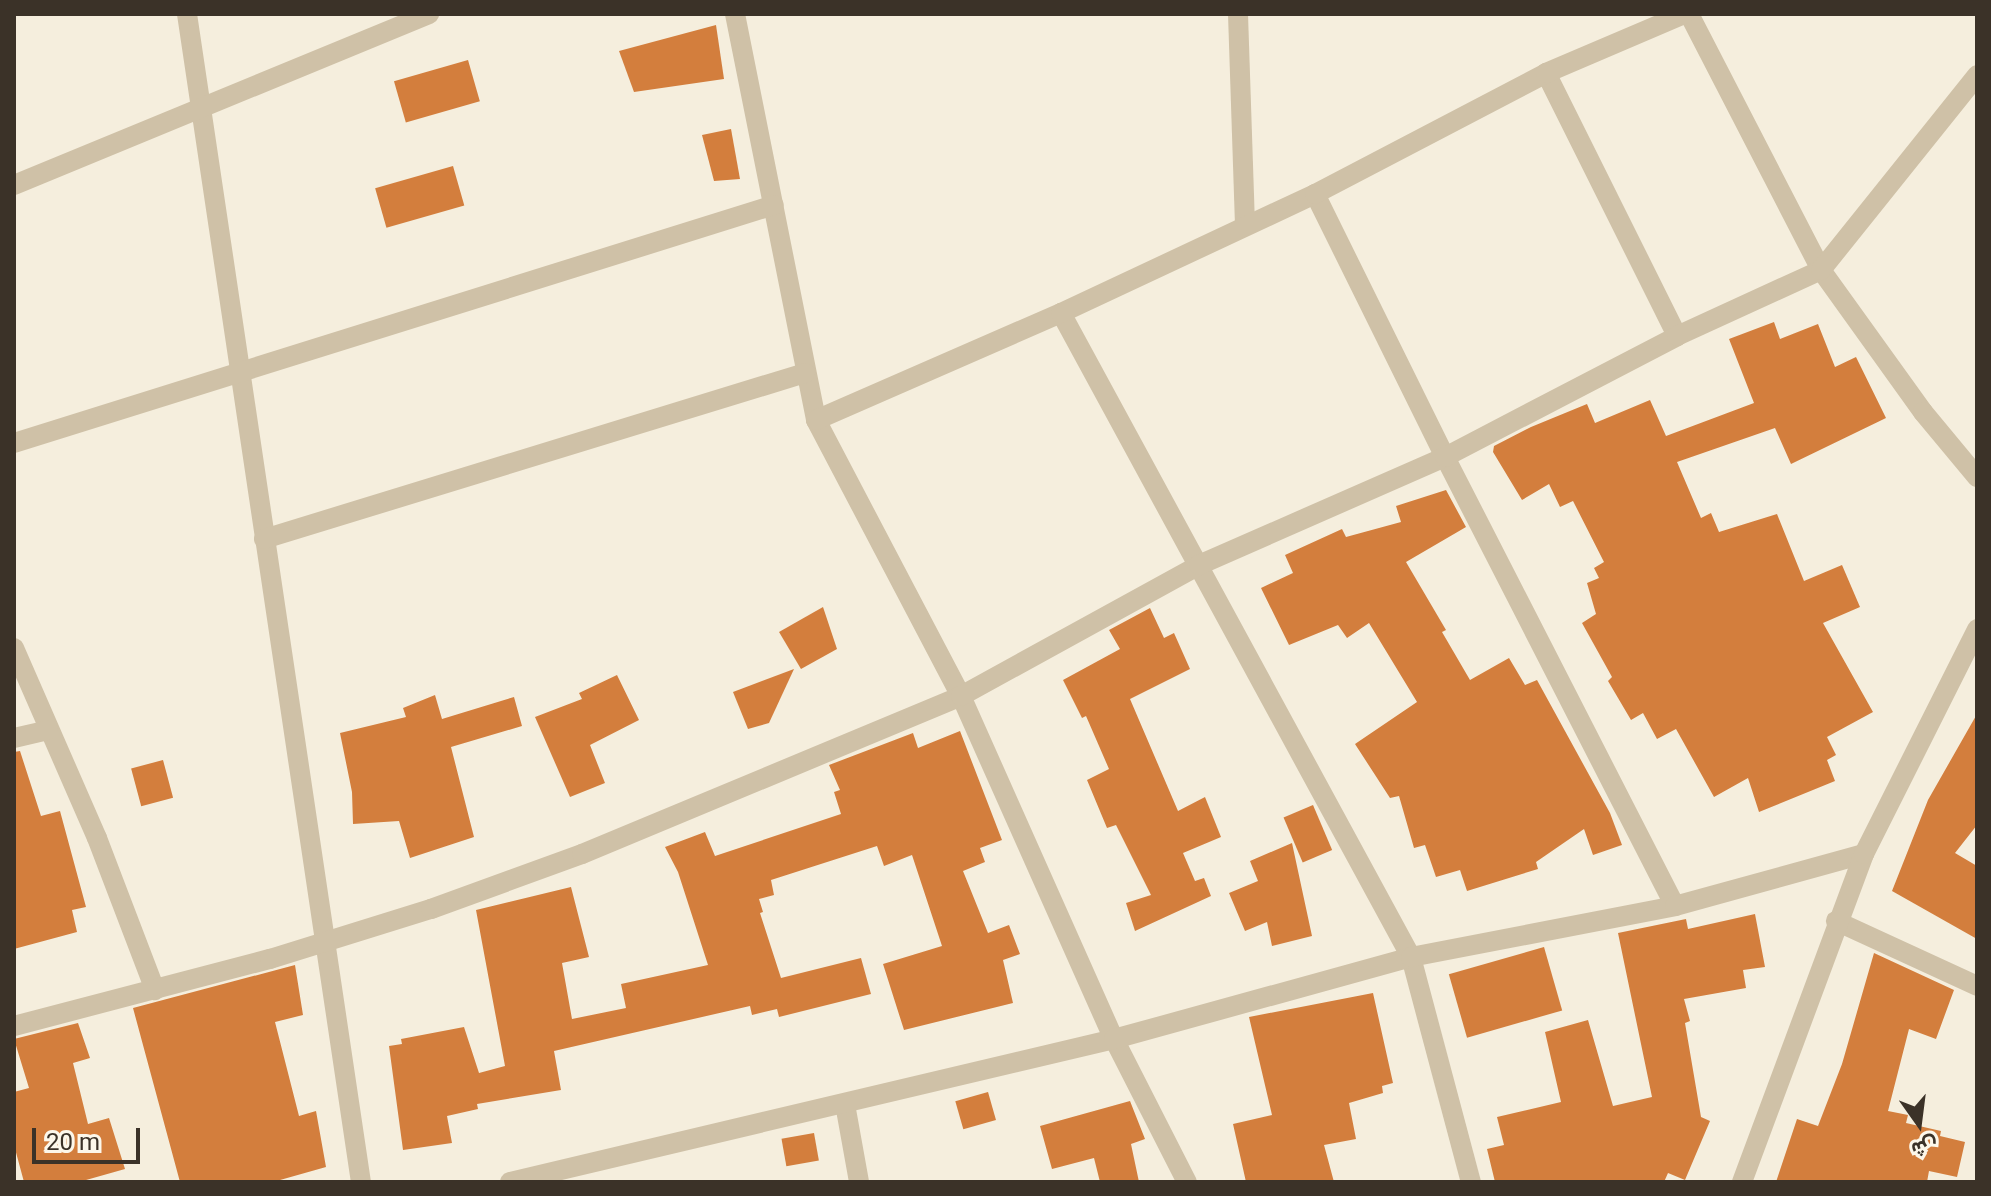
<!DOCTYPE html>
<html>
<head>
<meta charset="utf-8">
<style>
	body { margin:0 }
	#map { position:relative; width:1991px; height:1196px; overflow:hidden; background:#f5eedd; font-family:Roboto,Vazirmatn,sans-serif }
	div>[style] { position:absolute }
	.building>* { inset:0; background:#d37e3d; transform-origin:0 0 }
	.minor>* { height:20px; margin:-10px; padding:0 10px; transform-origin:10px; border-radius:10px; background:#cfc1a7 }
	span { translate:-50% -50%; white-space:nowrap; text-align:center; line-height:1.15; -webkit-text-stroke:6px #fcf7ea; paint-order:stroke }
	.frame { position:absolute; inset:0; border:16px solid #3b3228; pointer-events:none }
	.north { position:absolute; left:1879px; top:1084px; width:80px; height:80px; -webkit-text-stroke:6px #fcf7ea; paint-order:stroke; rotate:166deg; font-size:22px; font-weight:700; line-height:32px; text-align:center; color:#3b3228 }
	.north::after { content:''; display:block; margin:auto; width:28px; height:36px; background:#3b3228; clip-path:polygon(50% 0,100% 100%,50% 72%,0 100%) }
	.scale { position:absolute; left:32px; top:1128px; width:108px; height:36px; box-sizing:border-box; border:4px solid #3b3228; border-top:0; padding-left:10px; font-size:24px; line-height:28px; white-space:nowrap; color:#3b3228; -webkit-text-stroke:6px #fcf7ea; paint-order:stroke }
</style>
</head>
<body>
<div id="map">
	<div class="building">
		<i style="clip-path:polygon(716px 25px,724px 79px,634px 92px,619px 51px)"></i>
		<i style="left:468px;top:60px;width:43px;height:77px;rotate:74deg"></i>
		<i style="clip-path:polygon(731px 129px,740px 179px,714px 181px,702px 135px)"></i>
		<i style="left:453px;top:166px;width:41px;height:81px;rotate:74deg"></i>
		<i style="clip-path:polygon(1774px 322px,1780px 339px,1818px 324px,1835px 367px,1856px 357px,1886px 418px,1791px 464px,1775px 428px,1677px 462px,1701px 518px,1711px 513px,1719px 532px,1777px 514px,1804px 581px,1842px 565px,1860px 607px,1823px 623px,1873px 712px,1827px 737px,1836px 755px,1827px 760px,1835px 781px,1759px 812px,1748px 778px,1714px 797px,1676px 729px,1657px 739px,1643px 713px,1631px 720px,1608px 681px,1612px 677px,1582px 623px,1596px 614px,1587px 583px,1599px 578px,1594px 568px,1604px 562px,1573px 501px,1560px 507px,1549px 484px,1522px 500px,1493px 452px,1494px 446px,1531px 427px,1587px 404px,1595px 423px,1650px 400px,1666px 436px,1754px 403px,1729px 339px)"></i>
		<i style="clip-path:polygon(1446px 490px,1466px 527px,1406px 562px,1446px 630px,1442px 632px,1470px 680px,1509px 658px,1525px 685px,1537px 680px,1610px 813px,1622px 845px,1593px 855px,1584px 829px,1536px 862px,1538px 869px,1467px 891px,1460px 870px,1436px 877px,1425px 845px,1414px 848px,1399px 796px,1390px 798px,1355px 744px,1417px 702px,1369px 623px,1347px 638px,1338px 625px,1289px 645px,1261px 588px,1293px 573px,1285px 555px,1342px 529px,1346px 537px,1401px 522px,1396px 506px)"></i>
		<i style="clip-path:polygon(823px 607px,837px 649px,801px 669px,779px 632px)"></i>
		<i style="clip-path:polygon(1150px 608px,1164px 638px,1174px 633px,1190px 669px,1130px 699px,1178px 811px,1205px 797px,1221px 837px,1183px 853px,1195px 881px,1204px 878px,1211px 896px,1135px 931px,1126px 903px,1151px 895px,1116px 825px,1107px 828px,1087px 780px,1109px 769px,1086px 716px,1082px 718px,1063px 680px,1120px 649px,1109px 630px)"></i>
		<i style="clip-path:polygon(794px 669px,769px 723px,748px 729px,733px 692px)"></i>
		<i style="clip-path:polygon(617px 675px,639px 720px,590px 745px,605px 783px,570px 797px,535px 717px,582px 699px,579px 693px)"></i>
		<i style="clip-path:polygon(435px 695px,442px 719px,514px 697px,522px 726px,451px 747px,474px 837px,410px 858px,399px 821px,353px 824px,352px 792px,340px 733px,406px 717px,403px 708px)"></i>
		<i style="clip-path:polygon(1977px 714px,1977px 825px,1955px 853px,1977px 866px,1977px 939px,1892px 891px,1928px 800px)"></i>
		<i style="clip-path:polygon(960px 731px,1002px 840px,980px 848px,985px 862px,963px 871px,988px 933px,1009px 925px,1020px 954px,1003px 960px,1013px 1003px,904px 1030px,883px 964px,942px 946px,912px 855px,884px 866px,877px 846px,771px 880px,774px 895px,759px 899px,763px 912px,760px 913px,781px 978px,861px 958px,871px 994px,779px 1017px,777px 1009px,752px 1015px,750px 1006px,554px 1051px,561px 1090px,477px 1104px,478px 1109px,447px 1116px,452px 1143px,403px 1150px,389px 1046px,402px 1044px,401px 1039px,464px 1027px,479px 1073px,505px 1066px,476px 910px,571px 887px,589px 957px,562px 963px,572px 1019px,626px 1008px,621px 984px,708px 965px,678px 872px,665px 847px,705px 832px,715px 856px,841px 814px,834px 792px,840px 790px,829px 765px,913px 733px,918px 748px)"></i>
		<i style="clip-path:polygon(20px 751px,41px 816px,60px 811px,86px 907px,72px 910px,77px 932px,14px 949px,14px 752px)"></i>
		<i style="left:163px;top:760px;width:39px;height:33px;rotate:75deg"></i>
		<i style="left:1313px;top:805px;width:49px;height:32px;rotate:67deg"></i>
		<i style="clip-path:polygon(1292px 843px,1312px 936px,1272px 946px,1267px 922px,1245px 931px,1229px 893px,1258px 881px,1250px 861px)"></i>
		<i style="clip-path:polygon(1755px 914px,1765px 967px,1743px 970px,1746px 988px,1684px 999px,1690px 1021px,1685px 1023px,1701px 1117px,1710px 1121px,1685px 1180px,1668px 1173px,1664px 1182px,1495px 1182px,1487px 1149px,1504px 1145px,1497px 1117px,1561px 1102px,1545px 1032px,1588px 1020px,1613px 1106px,1652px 1097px,1618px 933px,1686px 919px,1688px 929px)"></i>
		<i style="left:1544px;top:947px;width:66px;height:99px;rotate:74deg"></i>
		<i style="clip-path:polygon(1874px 953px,1954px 990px,1936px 1039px,1909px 1029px,1888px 1111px,1908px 1115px,1906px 1123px,1941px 1131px,1940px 1136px,1965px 1142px,1957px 1177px,1929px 1171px,1927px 1182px,1776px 1182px,1797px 1119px,1818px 1126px,1842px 1064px)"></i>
		<i style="clip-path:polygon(295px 965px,303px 1015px,275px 1022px,299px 1116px,316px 1111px,326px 1167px,273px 1182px,180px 1182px,133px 1008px)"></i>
		<i style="clip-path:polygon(1373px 993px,1393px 1083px,1382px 1086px,1383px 1093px,1349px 1103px,1356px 1139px,1324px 1145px,1334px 1182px,1246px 1182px,1233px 1124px,1272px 1115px,1249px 1017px)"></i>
		<i style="clip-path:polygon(78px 1023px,90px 1058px,73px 1063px,88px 1124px,109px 1118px,125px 1169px,79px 1182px,24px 1182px,14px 1145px,14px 1092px,29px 1088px,14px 1039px)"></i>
		<i style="left:988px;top:1092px;width:29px;height:34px;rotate:74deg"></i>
		<i style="clip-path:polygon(1130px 1101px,1145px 1139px,1131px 1144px,1139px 1182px,1100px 1182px,1094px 1158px,1052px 1169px,1040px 1126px)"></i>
		<i style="left:814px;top:1133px;width:28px;height:33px;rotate:80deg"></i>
	</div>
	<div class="minor">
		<i style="left:187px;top:14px;width:1181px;rotate:81.53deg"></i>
		<i style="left:735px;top:14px;width:414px;rotate:78.7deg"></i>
		<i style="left:816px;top:420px;width:312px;rotate:62.3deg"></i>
		<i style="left:961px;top:696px;width:376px;rotate:66deg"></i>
		<i style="left:1114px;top:1039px;width:161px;rotate:63deg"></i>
		<i style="left:1238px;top:14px;width:209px;rotate:88.1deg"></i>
		<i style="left:1689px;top:14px;width:288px;rotate:62.7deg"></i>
		<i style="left:1821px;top:270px;width:175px;rotate:54.3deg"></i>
		<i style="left:1923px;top:412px;width:85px;rotate:50.3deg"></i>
		<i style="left:1546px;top:73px;width:294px;rotate:63.5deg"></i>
		<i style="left:14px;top:185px;width:449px;rotate:-22.4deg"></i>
		<i style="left:1315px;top:194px;width:293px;rotate:63.7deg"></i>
		<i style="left:1445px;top:457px;width:504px;rotate:62.88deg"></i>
		<i style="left:1061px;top:313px;width:733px;rotate:61.48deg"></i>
		<i style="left:1411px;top:957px;width:233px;rotate:75.1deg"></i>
		<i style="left:816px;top:420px;width:267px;rotate:-23.6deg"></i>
		<i style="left:1061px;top:313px;width:280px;rotate:-25.1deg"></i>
		<i style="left:1315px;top:194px;width:261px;rotate:-27.6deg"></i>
		<i style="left:1546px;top:73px;width:150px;rotate:-23.1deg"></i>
		<i style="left:14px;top:443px;width:796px;rotate:-17.39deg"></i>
		<i style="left:264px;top:539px;width:566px;rotate:-17.06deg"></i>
		<i style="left:14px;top:648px;width:207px;rotate:66.4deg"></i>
		<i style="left:97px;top:838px;width:163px;rotate:69.1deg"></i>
		<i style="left:14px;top:738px;width:35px;rotate:-13deg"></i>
		<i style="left:1836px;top:921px;width:155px;rotate:24.7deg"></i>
		<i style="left:14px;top:1026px;width:265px;rotate:-14.7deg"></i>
		<i style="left:270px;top:959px;width:169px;rotate:-17.3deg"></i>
		<i style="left:431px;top:909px;width:161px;rotate:-20deg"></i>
		<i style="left:582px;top:854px;width:411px;rotate:-22.6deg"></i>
		<i style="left:961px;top:696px;width:272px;rotate:-28.8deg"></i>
		<i style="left:1199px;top:565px;width:269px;rotate:-23.7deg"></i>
		<i style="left:1445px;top:457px;width:262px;rotate:-27.5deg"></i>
		<i style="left:1677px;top:336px;width:158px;rotate:-24.6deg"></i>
		<i style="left:1821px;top:270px;width:250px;rotate:-51.3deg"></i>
		<i style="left:845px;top:1104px;width:79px;rotate:79.8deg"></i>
		<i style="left:510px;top:1182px;width:621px;rotate:-13.32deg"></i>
		<i style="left:1114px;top:1039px;width:308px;rotate:-15.4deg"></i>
		<i style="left:1411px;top:957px;width:269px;rotate:-10.9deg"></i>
		<i style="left:1675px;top:906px;width:196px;rotate:-15.4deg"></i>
		<i style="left:1742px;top:1182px;width:350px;rotate:-69.6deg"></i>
		<i style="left:1864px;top:854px;width:252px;rotate:-63.3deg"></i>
	</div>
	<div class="frame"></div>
	<div class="north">ش</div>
	<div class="scale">20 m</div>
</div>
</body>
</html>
